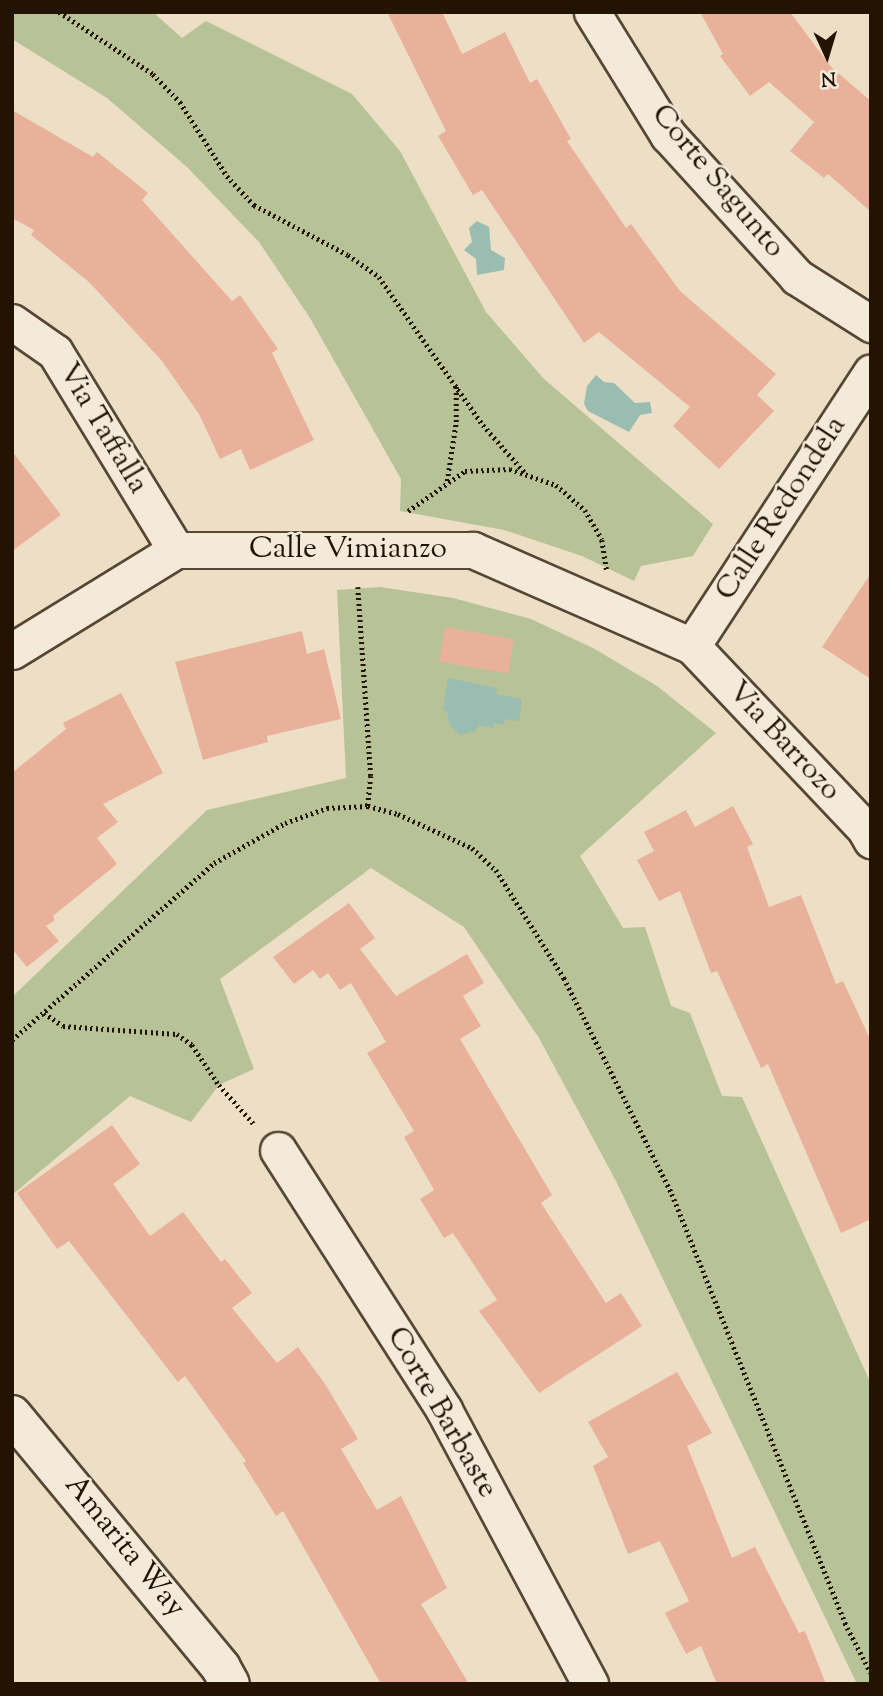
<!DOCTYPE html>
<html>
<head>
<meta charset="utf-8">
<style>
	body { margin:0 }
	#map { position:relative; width:883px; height:1696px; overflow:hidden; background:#eddfc6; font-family:"Sorts Mill Goudy",serif }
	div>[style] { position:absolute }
	.green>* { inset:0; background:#b7c296 }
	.water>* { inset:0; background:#9abdb1 }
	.building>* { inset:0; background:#e9b19a; transform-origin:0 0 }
	.path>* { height:4.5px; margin-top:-2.25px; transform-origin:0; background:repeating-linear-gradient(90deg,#231302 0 2px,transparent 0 5.5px) }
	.roads { filter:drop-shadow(2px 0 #564633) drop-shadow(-2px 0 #564633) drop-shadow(0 2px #564633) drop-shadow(0 -2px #564633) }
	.minor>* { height:35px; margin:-17.5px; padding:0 17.5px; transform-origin:17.5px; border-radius:17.5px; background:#f3eada }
	.tertiary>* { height:38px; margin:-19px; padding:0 19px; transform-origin:19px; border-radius:19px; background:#f3eada }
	span { translate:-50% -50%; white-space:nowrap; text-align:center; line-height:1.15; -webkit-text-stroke:5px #f3eada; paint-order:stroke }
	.street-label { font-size:30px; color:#231302 }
	.frame { position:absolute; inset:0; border:14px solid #231302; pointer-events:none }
	.north { position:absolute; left:792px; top:21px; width:70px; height:70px; -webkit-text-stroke:5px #f3eada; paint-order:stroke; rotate:176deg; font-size:19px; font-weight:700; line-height:28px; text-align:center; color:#231302 }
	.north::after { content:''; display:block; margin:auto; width:24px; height:32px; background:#231302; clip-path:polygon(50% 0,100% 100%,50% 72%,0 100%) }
</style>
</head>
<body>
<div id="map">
	<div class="green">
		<i style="clip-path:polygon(12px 12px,153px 12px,182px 38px,206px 21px,352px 94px,400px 151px,486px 312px,544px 379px,713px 524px,693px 556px,641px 566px,634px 581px,582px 556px,504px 530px,400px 511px,401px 479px,310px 318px,259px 242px,187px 167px,107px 98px,12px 39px)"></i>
		<i style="clip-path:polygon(380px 587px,453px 598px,531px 619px,593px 648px,657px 686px,716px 733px,580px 856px,623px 928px,645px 927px,671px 1006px,690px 1013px,722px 1096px,742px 1097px,871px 1384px,871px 1684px,857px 1684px,616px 1181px,539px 1038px,464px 927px,371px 868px,220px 979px,254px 1069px,219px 1085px,191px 1122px,130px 1096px,12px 1195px,12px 997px,207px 810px,346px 778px,337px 590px)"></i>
	</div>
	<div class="water">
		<i style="clip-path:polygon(477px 221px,489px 227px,491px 250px,505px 258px,504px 270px,477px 275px,476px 259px,464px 250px,472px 242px,469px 228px)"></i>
		<i style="clip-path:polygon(596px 375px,604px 382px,614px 383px,635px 403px,650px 402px,652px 413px,640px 415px,629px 432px,588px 411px,584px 404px,587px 386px)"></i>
		<i style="clip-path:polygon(448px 678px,497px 688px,496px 694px,522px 699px,519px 721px,505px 719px,504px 725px,494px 723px,493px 728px,478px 725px,475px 731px,460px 735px,449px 724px,447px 711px,443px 711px)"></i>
	</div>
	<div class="building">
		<i style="clip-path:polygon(387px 12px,442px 12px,462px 54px,505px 32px,530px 83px,537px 79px,571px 139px,567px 141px,626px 228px,631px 224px,680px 291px,776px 374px,757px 395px,774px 411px,719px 469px,673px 426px,690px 407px,599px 332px,584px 343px,482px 190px,473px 195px,438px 136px,446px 131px)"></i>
		<i style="clip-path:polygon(700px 12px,790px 12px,831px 67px,871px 101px,871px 212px,828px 174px,824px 178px,790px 151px,814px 122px,769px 82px,750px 96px,720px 56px,723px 54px)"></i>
		<i style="clip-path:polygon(12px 110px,93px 157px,97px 152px,148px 193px,142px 200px,232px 301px,240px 295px,278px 349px,272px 353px,314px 440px,250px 470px,241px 449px,220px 459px,199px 414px,162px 361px,89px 282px,31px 235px,34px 230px,12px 218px)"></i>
		<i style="clip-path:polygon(12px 451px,61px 515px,12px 551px)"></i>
		<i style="clip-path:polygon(871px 573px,871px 679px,822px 647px)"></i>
		<i style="left:445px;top:627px;width:70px;height:35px;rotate:10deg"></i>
		<i style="clip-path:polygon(302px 631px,307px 654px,324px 649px,341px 719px,267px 736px,268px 742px,203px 760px,175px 662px)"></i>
		<i style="clip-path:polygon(121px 693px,163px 773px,103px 804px,118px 822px,97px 838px,117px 864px,53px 916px,55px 920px,46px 926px,59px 941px,27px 967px,12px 949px,12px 773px,66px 729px,63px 723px)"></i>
		<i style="clip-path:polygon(733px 806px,753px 844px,747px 847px,769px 907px,801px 895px,836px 984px,843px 981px,871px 1041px,871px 1219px,841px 1233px,768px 1064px,761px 1068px,717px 971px,711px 973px,680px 891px,659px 901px,637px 860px,654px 851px,644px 832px,686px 810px,695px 827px)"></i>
		<i style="clip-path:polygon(349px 903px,375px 938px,360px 949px,396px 996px,467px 954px,484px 983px,463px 996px,481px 1026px,460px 1039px,552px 1195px,541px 1203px,606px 1303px,621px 1293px,642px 1326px,539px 1393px,479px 1311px,497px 1300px,453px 1233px,444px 1238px,420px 1199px,434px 1190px,404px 1137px,414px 1131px,367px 1053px,386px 1042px,351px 983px,340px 990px,328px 973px,320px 979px,313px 970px,294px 984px,273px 957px)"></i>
		<i style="clip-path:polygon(112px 1125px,140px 1164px,113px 1184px,150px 1236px,183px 1212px,221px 1262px,225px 1259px,252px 1293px,232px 1308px,277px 1363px,298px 1347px,325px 1384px,358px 1439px,341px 1449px,377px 1510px,401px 1496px,447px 1588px,421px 1604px,469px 1684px,381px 1684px,283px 1511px,276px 1516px,243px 1463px,246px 1461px,185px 1376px,178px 1382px,69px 1241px,57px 1249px,17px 1193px)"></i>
		<i style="clip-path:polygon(677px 1372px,712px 1433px,687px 1446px,732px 1558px,755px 1547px,799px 1633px,805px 1631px,826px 1684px,717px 1684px,701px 1646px,686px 1654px,665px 1613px,689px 1601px,660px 1541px,628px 1554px,593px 1466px,608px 1457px,588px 1422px)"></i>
	</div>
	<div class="path">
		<i style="left:59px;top:12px;width:113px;rotate:33.4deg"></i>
		<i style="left:153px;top:74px;width:39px;rotate:46deg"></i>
		<i style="left:180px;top:102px;width:88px;rotate:57.6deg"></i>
		<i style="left:227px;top:176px;width:40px;rotate:47deg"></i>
		<i style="left:254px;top:205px;width:106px;rotate:28deg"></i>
		<i style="left:348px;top:255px;width:38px;rotate:35deg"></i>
		<i style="left:379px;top:277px;width:181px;rotate:54.9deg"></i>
		<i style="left:483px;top:425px;width:65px;rotate:48.7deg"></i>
		<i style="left:447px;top:481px;width:60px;rotate:-81.3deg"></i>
		<i style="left:456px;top:422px;width:37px;rotate:-90deg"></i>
		<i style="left:408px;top:511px;width:70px;rotate:-35.1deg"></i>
		<i style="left:465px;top:471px;width:45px;rotate:-2.5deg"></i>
		<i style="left:510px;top:469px;width:49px;rotate:19.2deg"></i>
		<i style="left:556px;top:485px;width:38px;rotate:41deg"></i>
		<i style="left:585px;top:510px;width:34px;rotate:60deg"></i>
		<i style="left:602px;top:540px;width:30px;rotate:81deg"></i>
		<i style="left:358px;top:587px;width:189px;rotate:86.1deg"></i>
		<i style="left:371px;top:776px;width:30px;rotate:96deg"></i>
		<i style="left:44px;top:1013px;width:23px;rotate:34deg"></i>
		<i style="left:63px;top:1026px;width:114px;rotate:4deg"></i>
		<i style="left:177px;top:1034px;width:19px;rotate:36deg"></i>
		<i style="left:192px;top:1045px;width:48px;rotate:56deg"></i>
		<i style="left:219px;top:1085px;width:52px;rotate:48.1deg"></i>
		<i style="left:12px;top:1040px;width:269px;rotate:-41.2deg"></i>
		<i style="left:214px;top:863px;width:81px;rotate:-29.4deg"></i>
		<i style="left:285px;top:823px;width:45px;rotate:-19.7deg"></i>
		<i style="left:327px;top:808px;width:41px;rotate:-2.8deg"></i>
		<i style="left:368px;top:806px;width:31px;rotate:15deg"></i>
		<i style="left:398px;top:814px;width:81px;rotate:24.7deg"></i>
		<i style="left:472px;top:848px;width:33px;rotate:43deg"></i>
		<i style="left:496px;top:870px;width:128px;rotate:57.8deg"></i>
		<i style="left:564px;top:978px;width:241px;rotate:63.4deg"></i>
		<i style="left:672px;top:1194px;width:463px;rotate:68deg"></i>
		<i style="left:845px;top:1623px;width:56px;rotate:62.5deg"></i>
	</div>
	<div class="roads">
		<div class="minor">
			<i style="left:592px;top:12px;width:145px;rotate:58.3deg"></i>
			<i style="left:668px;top:135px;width:192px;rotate:47.7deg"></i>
			<i style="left:797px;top:277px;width:88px;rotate:32.4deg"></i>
			<i style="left:12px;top:322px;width:52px;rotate:34.9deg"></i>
			<i style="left:55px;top:352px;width:232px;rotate:58.6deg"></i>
			<i style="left:692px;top:646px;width:327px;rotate:-56.8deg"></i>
			<i style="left:12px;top:651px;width:193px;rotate:-31.6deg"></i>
			<i style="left:176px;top:550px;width:297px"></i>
			<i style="left:473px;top:550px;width:239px;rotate:23.7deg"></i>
			<i style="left:692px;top:646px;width:252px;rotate:46.6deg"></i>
			<i style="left:865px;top:829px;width:13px;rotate:61deg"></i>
			<i style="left:278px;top:1150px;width:308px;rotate:57.4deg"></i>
			<i style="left:444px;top:1410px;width:310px;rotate:61.9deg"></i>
		</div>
		<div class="tertiary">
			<i style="left:12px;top:1415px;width:328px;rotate:50.4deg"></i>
			<i style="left:221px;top:1668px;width:18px;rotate:61deg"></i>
		</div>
	</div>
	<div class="street-label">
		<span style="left:717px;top:182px;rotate:50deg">Corte Sagunto</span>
		<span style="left:102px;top:429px;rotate:59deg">Via Taffalla</span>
		<span style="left:782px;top:509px;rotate:-57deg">Calle Redondela</span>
		<span style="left:348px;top:550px">Calle Vimianzo</span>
		<span style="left:783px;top:742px;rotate:47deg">Via Barrozo</span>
		<span style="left:441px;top:1413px;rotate:60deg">Corte Barbaste</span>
		<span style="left:124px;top:1547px;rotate:51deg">Amarita Way</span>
	</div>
	<div class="frame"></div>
	<div class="north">N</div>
</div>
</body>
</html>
